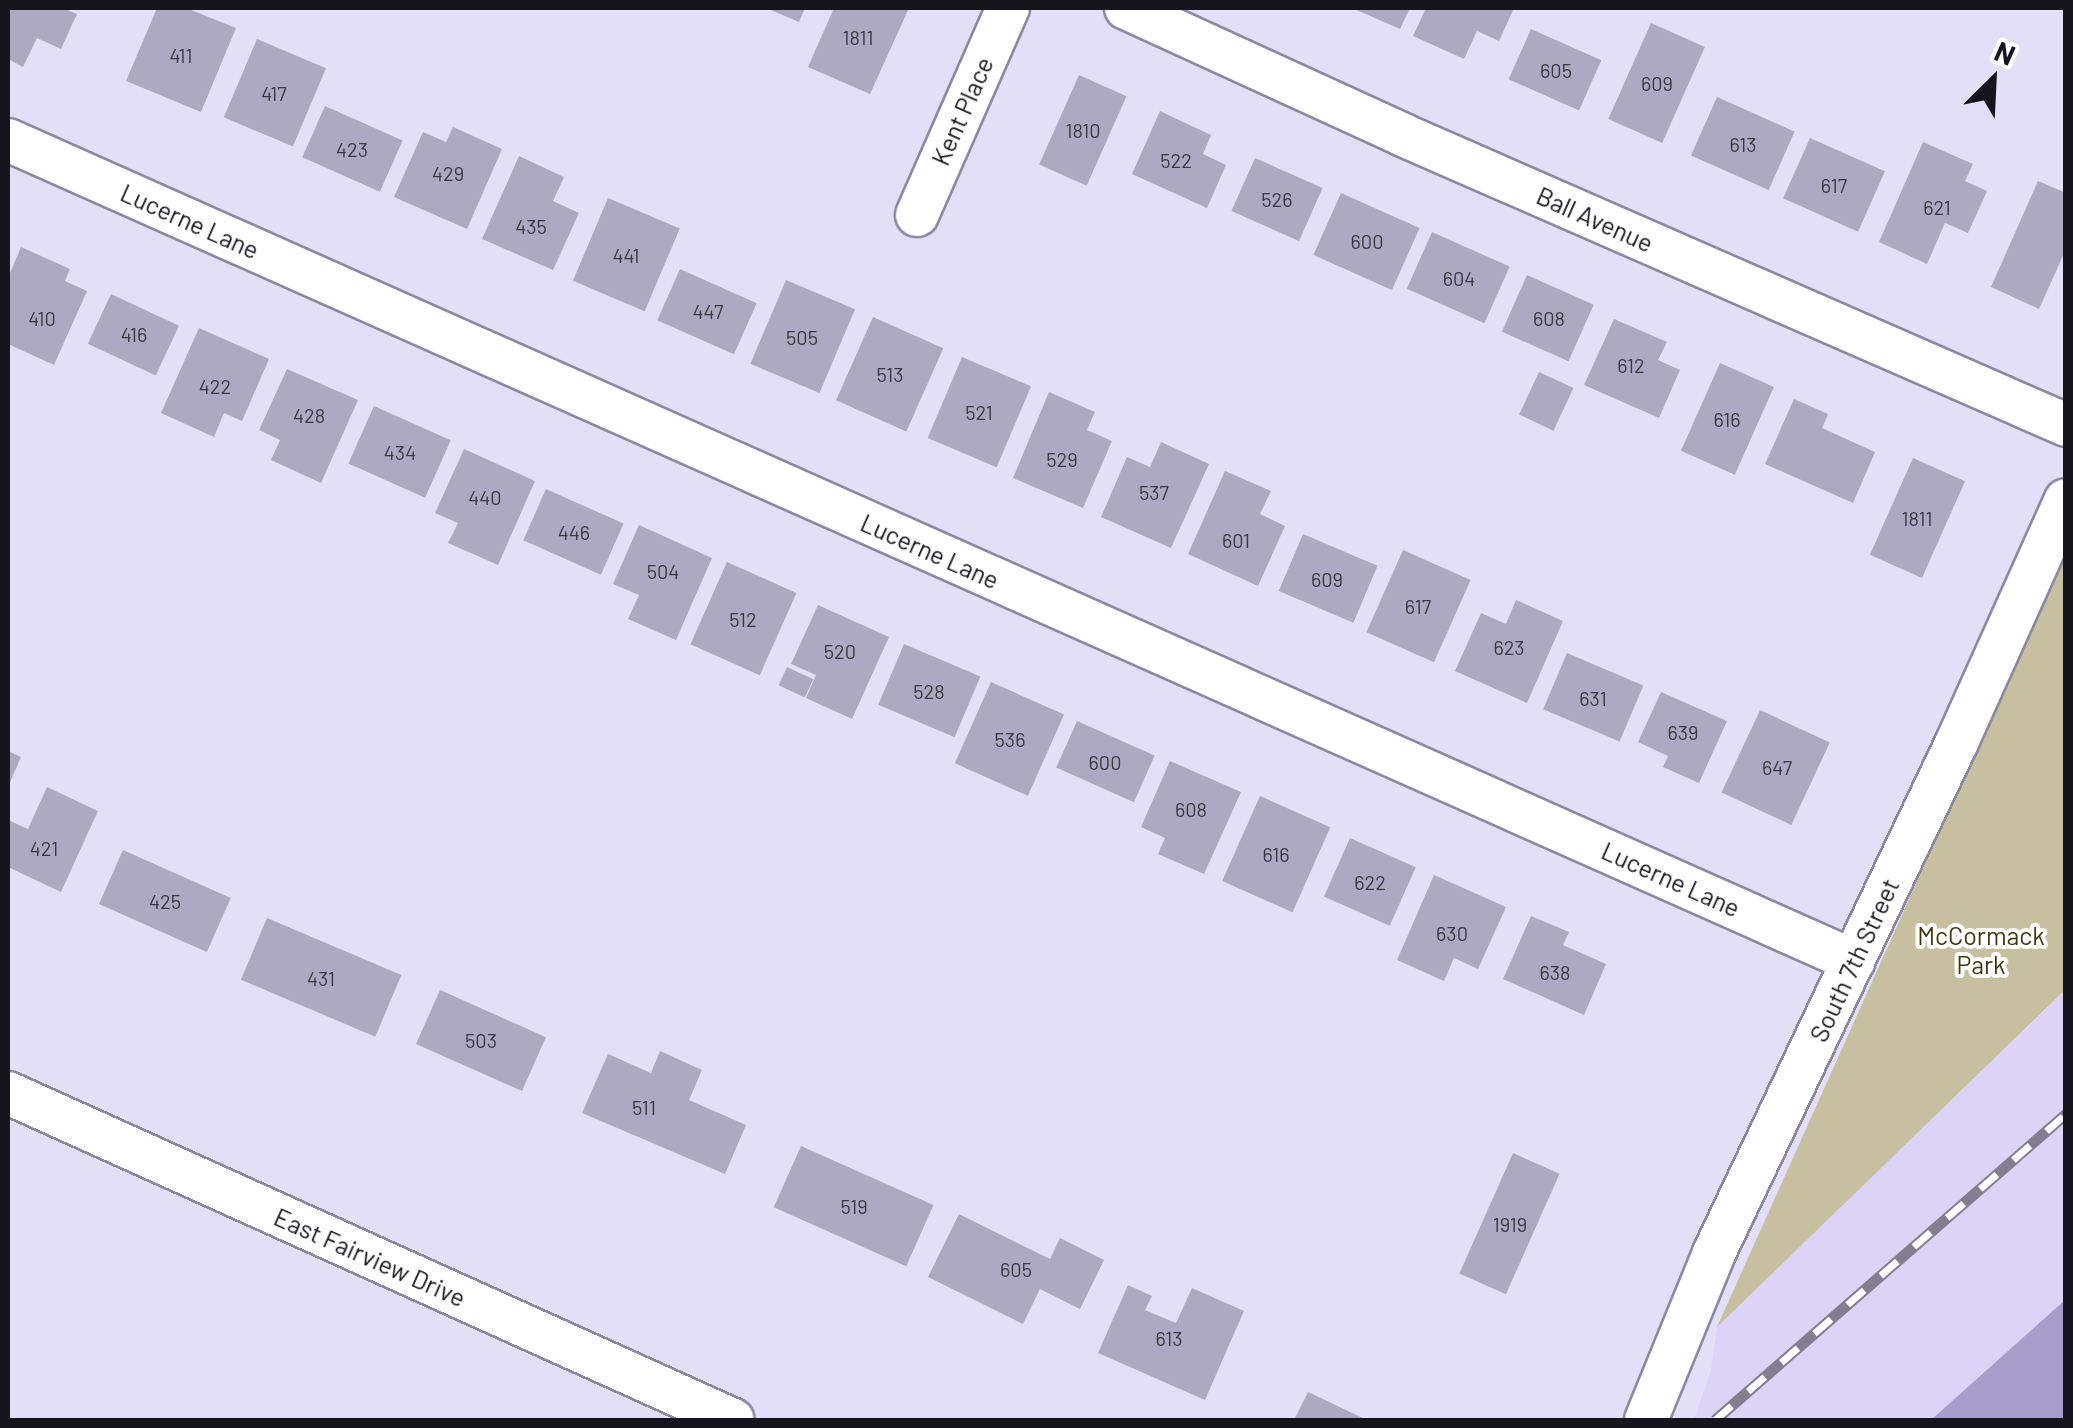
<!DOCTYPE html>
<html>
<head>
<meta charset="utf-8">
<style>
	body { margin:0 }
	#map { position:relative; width:2073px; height:1428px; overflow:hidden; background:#e4dff9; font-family:Barlow,sans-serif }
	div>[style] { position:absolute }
	.built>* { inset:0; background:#dbd4f6 }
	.green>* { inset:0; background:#c7c0a0 }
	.water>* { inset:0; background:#a69dca }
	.building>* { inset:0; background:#ada9c2; transform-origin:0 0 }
	.roads { filter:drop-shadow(2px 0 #8d88a1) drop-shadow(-2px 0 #8d88a1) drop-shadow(0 2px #8d88a1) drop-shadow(0 -2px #8d88a1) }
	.minor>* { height:42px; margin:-21px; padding:0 21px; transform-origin:21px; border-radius:21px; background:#fff }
	.rail>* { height:11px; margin-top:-5.5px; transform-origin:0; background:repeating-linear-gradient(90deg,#fff 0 22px,#827e90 0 44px); box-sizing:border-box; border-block:2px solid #827e90 }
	span { translate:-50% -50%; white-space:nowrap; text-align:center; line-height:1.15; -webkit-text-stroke:8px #fff; paint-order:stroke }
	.number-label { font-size:20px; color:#3c3946 }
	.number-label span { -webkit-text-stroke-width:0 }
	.street-label { font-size:25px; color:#16141d }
	.park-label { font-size:25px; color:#413811 }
	.frame { position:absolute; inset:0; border:10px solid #16141d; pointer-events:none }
	.north { position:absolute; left:1943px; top:30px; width:100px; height:100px; -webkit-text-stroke:8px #fff; paint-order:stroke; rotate:24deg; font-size:28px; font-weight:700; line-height:40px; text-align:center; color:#16141d }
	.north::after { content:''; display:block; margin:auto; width:35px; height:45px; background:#16141d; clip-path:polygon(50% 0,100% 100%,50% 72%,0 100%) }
</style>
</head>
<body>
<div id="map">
	<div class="built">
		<i style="clip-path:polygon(2065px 991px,2065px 1420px,1694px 1420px,1711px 1370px,1717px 1327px)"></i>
	</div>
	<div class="green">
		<i style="clip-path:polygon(2065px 552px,2065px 990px,1717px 1327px)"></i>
	</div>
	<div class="water">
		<i style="clip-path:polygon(2065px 1300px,2065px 1420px,1931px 1420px)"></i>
	</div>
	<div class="building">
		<i style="clip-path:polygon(8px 8px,62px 8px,77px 14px,61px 49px,37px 38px,23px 67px,8px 59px)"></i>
		<i style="clip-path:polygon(157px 8px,186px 8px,236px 28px,201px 112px,126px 81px)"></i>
		<i style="clip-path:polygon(766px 8px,805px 8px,799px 22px)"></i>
		<i style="clip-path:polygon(834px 8px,909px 8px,870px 94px,808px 67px)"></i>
		<i style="clip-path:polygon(1352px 8px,1410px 8px,1400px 29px)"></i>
		<i style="clip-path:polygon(1426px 8px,1514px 8px,1499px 41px,1477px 31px,1464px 59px,1413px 36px)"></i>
		<i style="left:1651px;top:23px;width:59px;height:105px;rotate:24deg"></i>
		<i style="left:1531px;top:29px;width:77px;height:55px;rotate:24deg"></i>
		<i style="left:257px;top:39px;width:75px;height:85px;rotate:23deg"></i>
		<i style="left:1079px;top:75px;width:52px;height:98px;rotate:24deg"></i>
		<i style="left:1717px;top:97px;width:85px;height:64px;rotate:24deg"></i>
		<i style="left:325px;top:106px;width:85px;height:56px;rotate:24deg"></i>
		<i style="clip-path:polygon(1160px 111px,1211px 135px,1203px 154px,1226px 165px,1207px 208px,1132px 174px)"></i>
		<i style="clip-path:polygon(453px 127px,502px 149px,467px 229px,394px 197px,423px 132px,446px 142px)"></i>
		<i style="left:1810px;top:138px;width:82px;height:66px;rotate:24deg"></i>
		<i style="clip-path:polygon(1923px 142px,1973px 164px,1965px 181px,1987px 191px,1968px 233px,1945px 223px,1927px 264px,1879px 242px)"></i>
		<i style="clip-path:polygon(519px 156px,564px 177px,553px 201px,579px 213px,553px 270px,482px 239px)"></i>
		<i style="left:1255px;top:158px;width:74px;height:58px;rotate:24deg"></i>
		<i style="clip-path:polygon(2038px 181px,2066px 193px,2066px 249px,2039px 309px,1991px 287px)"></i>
		<i style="left:1341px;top:193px;width:86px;height:68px;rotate:24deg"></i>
		<i style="left:608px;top:198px;width:78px;height:90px;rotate:23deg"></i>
		<i style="left:1432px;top:232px;width:85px;height:62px;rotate:24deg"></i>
		<i style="clip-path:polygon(21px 247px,70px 269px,65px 281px,87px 291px,54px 365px,8px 344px,8px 278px)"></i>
		<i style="left:680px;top:269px;width:84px;height:56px;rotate:24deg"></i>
		<i style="left:1527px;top:275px;width:73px;height:62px;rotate:24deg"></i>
		<i style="left:786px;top:280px;width:75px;height:91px;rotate:23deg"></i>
		<i style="left:111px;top:294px;width:75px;height:55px;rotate:25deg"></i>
		<i style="left:873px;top:317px;width:77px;height:91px;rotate:24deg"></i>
		<i style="clip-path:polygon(1614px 319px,1667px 342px,1658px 360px,1680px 370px,1659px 418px,1584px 385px)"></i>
		<i style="clip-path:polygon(199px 328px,269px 359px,242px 421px,224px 413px,214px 437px,161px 413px)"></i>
		<i style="left:962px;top:357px;width:75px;height:88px;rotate:23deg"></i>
		<i style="left:1720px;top:363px;width:59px;height:96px;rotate:24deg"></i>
		<i style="clip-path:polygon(287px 369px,358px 400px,321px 483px,271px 460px,280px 440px,259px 430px)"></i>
		<i style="left:1539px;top:372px;width:38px;height:47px;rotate:25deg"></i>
		<i style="clip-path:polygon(1049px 392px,1095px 412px,1087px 430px,1112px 441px,1083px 508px,1013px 478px)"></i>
		<i style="clip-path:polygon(1794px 399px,1828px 414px,1822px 428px,1875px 452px,1853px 503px,1765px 464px)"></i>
		<i style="left:374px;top:406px;width:84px;height:63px;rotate:24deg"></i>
		<i style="clip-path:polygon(1161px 442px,1209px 464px,1171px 548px,1101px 517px,1127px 457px,1150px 467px)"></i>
		<i style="clip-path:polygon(464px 449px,535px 481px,498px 565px,448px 543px,458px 523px,435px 513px)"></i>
		<i style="left:1913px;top:458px;width:57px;height:106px;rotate:24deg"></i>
		<i style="clip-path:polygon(1225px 471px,1271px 491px,1260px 514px,1285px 526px,1258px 586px,1188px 554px)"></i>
		<i style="left:546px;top:489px;width:85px;height:56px;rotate:24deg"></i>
		<i style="clip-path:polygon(639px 525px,712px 558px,676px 640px,628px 619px,639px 595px,613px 584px)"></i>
		<i style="left:1303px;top:534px;width:81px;height:62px;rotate:23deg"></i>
		<i style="left:1403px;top:550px;width:74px;height:90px;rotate:24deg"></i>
		<i style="left:727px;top:562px;width:76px;height:90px;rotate:24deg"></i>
		<i style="clip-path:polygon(1516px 600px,1563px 621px,1527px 703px,1455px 671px,1481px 613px,1506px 624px)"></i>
		<i style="clip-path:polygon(818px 605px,889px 637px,852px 719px,806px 698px,816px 675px,791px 664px)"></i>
		<i style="left:904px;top:644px;width:83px;height:66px;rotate:23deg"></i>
		<i style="left:1567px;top:653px;width:83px;height:61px;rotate:23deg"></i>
		<i style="left:787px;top:667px;width:29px;height:20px;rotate:25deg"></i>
		<i style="left:991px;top:682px;width:80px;height:89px;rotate:24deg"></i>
		<i style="clip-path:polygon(1661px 692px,1727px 721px,1699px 783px,1663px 767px,1668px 756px,1638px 742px)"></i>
		<i style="left:1760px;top:710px;width:77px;height:91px;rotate:25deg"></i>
		<i style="left:1077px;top:721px;width:85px;height:51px;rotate:24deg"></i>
		<i style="clip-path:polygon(8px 751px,21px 757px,8px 787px)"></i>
		<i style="clip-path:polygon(1170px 761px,1241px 792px,1204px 874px,1158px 854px,1165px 838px,1141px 827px)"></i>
		<i style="clip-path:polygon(47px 787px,98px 811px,61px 892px,8px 867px,8px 820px,28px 829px)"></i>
		<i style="left:1260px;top:796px;width:77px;height:93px;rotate:24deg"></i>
		<i style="left:1350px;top:838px;width:72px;height:64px;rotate:24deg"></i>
		<i style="left:123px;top:850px;width:118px;height:59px;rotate:24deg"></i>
		<i style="clip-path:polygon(1434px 875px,1506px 907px,1478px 969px,1454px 958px,1444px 981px,1397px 960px)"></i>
		<i style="clip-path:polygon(1531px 916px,1569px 932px,1563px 945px,1606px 964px,1584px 1015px,1503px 979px)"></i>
		<i style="left:267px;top:918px;width:146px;height:67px;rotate:23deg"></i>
		<i style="left:440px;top:990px;width:116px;height:59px;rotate:24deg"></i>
		<i style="clip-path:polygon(660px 1051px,702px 1070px,689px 1100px,746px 1125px,725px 1174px,582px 1113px,608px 1054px,651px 1073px)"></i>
		<i style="left:801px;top:1146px;width:145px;height:67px;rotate:24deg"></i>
		<i style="left:1513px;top:1153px;width:51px;height:132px;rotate:24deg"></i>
		<i style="clip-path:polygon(959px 1214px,1050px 1259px,1060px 1238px,1104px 1260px,1080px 1309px,1040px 1289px,1023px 1324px,928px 1277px)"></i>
		<i style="clip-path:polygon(1128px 1285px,1152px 1296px,1145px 1310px,1176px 1323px,1192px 1288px,1244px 1311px,1205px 1400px,1098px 1353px)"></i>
		<i style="clip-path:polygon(1308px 1392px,1367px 1420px,1294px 1420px)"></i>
	</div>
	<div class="roads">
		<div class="minor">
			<i style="left:1126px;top:8px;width:305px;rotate:24.6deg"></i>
			<i style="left:1403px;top:135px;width:724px;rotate:23.62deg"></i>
			<i style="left:8px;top:140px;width:2020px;rotate:23.98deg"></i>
			<i style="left:917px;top:215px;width:226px;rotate:-66.3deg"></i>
			<i style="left:8px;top:1093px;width:795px;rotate:24.28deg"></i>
			<i style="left:1646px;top:1420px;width:180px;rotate:-67.8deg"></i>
			<i style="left:1714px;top:1253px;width:566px;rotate:-64.57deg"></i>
			<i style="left:1957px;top:742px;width:265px;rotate:-65.8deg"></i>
		</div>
	</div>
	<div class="rail">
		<i style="left:1715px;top:1420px;width:466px;rotate:-41.1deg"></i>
	</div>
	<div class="number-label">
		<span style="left:858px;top:37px">1811</span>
		<span style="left:181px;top:55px">411</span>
		<span style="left:1556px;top:70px">605</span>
		<span style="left:1657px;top:83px">609</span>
		<span style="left:274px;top:93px">417</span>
		<span style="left:1083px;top:130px">1810</span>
		<span style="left:1743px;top:144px">613</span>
		<span style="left:352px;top:149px">423</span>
		<span style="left:1176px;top:160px">522</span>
		<span style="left:448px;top:173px">429</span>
		<span style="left:1834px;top:185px">617</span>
		<span style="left:1277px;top:199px">526</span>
		<span style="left:1937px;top:207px">621</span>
		<span style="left:531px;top:226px">435</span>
		<span style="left:1367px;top:241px">600</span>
		<span style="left:626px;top:255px">441</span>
		<span style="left:1459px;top:278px">604</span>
		<span style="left:708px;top:311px">447</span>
		<span style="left:42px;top:318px">410</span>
		<span style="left:1549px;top:318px">608</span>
		<span style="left:134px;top:334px">416</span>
		<span style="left:802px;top:337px">505</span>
		<span style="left:1631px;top:365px">612</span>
		<span style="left:890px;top:374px">513</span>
		<span style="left:215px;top:386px">422</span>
		<span style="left:979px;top:412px">521</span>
		<span style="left:309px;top:415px">428</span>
		<span style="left:1727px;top:419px">616</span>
		<span style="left:400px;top:452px">434</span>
		<span style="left:1062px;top:459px">529</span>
		<span style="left:1154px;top:492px">537</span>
		<span style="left:485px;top:497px">440</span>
		<span style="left:1917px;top:518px">1811</span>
		<span style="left:574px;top:532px">446</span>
		<span style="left:1236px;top:540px">601</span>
		<span style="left:663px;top:571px">504</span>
		<span style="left:1327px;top:579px">609</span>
		<span style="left:1418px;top:606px">617</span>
		<span style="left:743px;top:619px">512</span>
		<span style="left:1509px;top:647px">623</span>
		<span style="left:840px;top:651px">520</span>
		<span style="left:929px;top:691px">528</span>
		<span style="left:1593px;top:698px">631</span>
		<span style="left:1683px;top:732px">639</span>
		<span style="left:1010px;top:739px">536</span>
		<span style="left:1105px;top:762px">600</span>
		<span style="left:1777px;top:767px">647</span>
		<span style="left:1191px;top:809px">608</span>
		<span style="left:44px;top:848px">421</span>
		<span style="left:1276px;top:854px">616</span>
		<span style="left:1370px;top:882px">622</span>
		<span style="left:165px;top:901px">425</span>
		<span style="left:1452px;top:933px">630</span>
		<span style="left:1555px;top:972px">638</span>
		<span style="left:321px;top:978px">431</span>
		<span style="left:481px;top:1040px">503</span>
		<span style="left:644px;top:1107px">511</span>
		<span style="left:854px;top:1206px">519</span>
		<span style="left:1510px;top:1224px">1919</span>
		<span style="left:1016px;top:1269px">605</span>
		<span style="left:1169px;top:1338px">613</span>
	</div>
	<div class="street-label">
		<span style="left:962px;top:111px;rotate:-66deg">Kent Place</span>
		<span style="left:1595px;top:219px;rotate:24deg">Ball Avenue</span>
		<span style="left:190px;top:221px;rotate:24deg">Lucerne Lane</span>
		<span style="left:930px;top:551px;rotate:24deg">Lucerne Lane</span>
		<span style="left:1671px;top:879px;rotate:24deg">Lucerne Lane</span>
		<span style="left:1854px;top:960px;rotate:-65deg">South 7th Street</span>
		<span style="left:370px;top:1257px;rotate:24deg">East Fairview Drive</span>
	</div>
	<div class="park-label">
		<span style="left:1981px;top:950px">McCormack<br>Park</span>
	</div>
	<div class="frame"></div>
	<div class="north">N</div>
</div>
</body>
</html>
